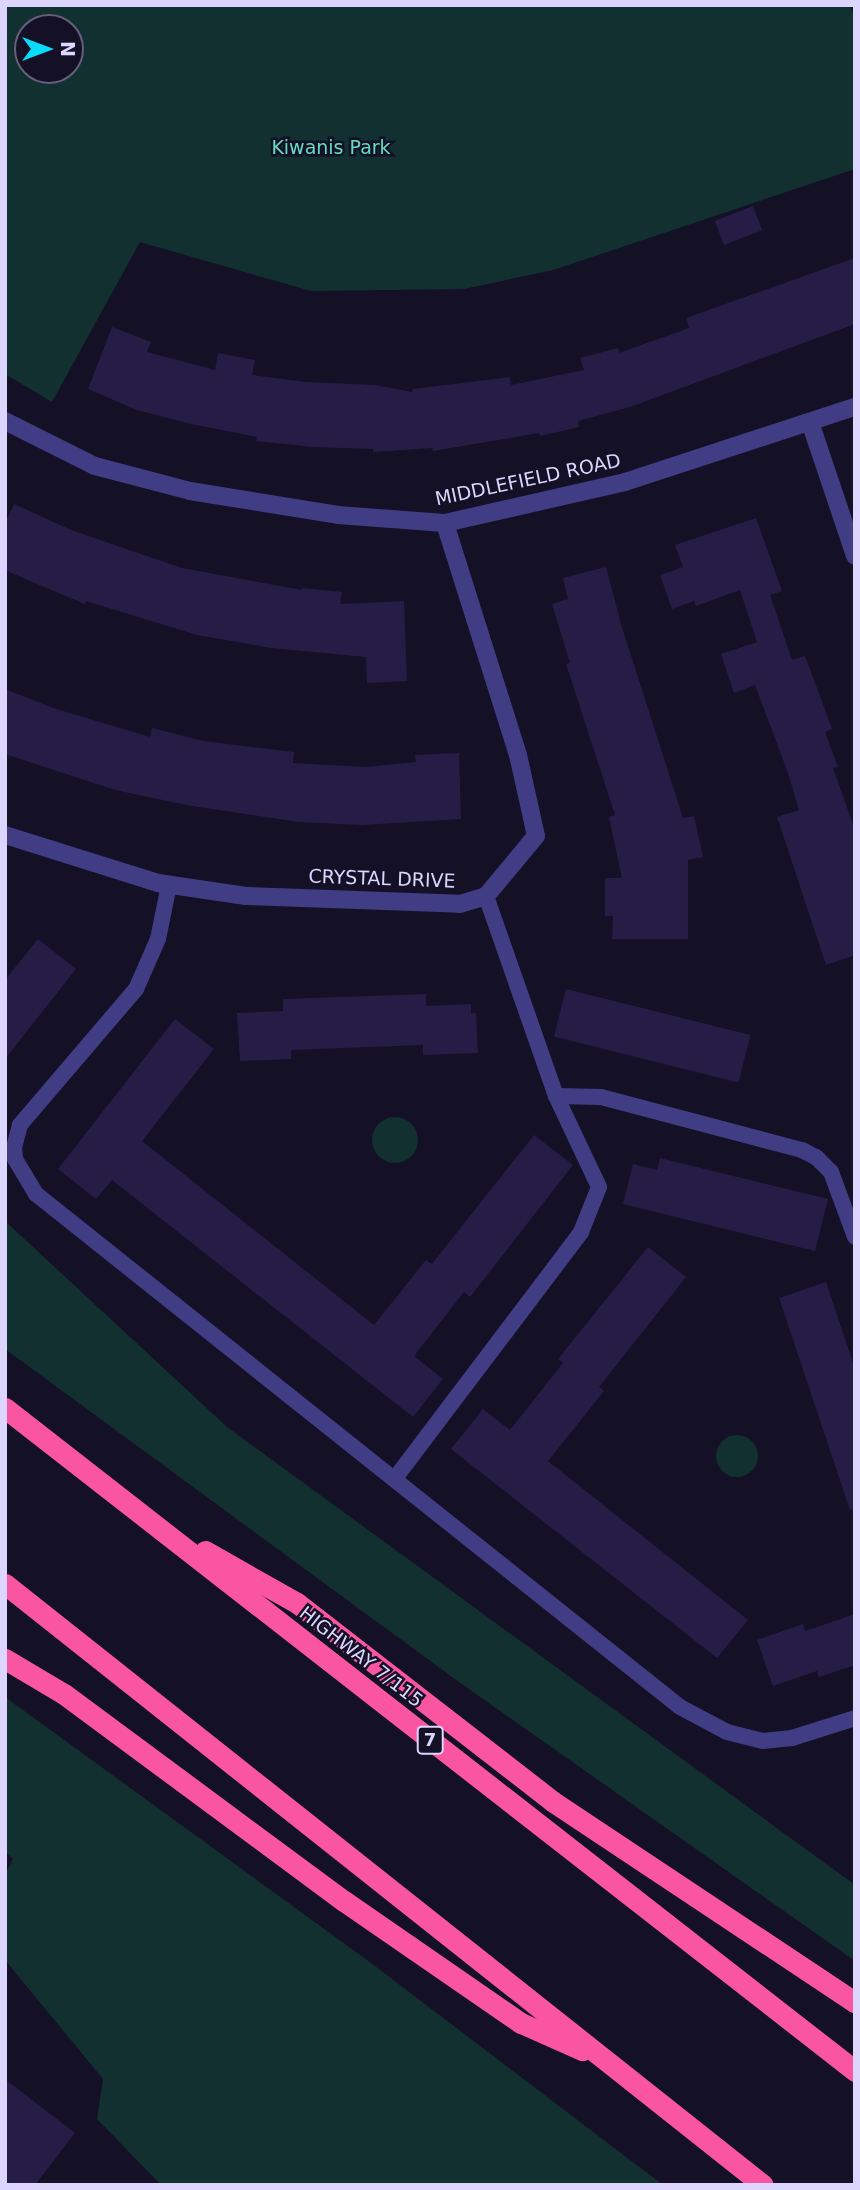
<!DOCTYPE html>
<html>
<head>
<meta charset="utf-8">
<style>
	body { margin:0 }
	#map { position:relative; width:860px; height:2190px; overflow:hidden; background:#141026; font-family:"DejaVu Sans",sans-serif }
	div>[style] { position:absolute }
	.green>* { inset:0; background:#133030 }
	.round { border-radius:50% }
	.building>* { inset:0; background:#261d47; transform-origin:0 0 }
	.service>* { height:16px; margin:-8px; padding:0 8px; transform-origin:8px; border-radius:8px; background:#413d84 }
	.minor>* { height:18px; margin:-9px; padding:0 9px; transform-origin:9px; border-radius:9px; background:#413d84 }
	.motorway>* { height:21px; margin:-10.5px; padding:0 10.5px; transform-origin:10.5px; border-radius:10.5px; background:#fa55a1 }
	span { translate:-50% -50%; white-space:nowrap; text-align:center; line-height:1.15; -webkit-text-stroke:5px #141026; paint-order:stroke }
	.shield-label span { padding:2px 5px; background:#141026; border:2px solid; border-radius:5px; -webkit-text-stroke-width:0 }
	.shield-label { font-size:18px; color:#dcd6fe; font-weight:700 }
	.park-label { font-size:19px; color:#64dcc1 }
	.street-label { font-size:19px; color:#dcd6fe }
	.frame { position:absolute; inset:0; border:7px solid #dcd6fe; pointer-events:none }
	.north { position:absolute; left:14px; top:14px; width:70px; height:70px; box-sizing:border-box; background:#141026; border:2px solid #645f7c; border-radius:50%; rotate:90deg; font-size:19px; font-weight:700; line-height:28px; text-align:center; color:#dcd6fe }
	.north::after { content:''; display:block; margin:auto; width:24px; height:32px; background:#09dbf8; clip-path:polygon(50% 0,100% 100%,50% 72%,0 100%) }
</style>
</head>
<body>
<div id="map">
	<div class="green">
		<i style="clip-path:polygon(evenodd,5px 5px,850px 5px,855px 19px,855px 169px,553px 270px,464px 289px,311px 291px,140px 242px,52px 402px,5px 374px,5px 5px,28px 28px,70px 28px,70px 70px,28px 70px,28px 28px)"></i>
		<i class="round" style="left:372px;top:1117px;width:46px;height:46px"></i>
		<i style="clip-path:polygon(5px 1221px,227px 1427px,855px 1885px,855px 1961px,459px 1682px,5px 1349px)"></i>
		<i class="round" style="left:716px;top:1435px;width:42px;height:42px"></i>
		<i style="clip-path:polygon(5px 1697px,367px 1960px,663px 2185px,161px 2185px,97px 2119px,103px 2079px,5px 1960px,5px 1875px,13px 1859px,5px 1852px)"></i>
	</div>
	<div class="building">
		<i style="left:753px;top:206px;width:26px;height:41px;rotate:69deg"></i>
		<i style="clip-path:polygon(855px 258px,855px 324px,630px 407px,578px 421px,579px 427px,540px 436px,539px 433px,433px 451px,432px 448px,373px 452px,373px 449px,314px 447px,256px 441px,257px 437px,191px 424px,137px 410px,88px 389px,112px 327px,151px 342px,147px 352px,215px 370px,218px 353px,255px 360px,252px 375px,305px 382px,375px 385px,412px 392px,413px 389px,510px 377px,511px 385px,584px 370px,580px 358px,618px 348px,619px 353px,689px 328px,686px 318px)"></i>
		<i style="clip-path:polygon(14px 504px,71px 530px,182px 568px,302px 590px,302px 588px,342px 592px,340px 604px,404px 601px,407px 681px,367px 683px,366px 657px,271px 648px,197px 635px,86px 601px,85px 604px,16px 575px,5px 570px,5px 524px)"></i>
		<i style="clip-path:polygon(756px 518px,782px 591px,770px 595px,792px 660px,805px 656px,823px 704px,832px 729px,825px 732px,838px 767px,833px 768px,855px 830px,855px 955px,826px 965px,777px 817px,799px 810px,788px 773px,755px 685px,734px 693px,721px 654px,757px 642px,740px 590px,696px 606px,694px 601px,672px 609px,660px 575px,683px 567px,675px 545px)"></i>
		<i style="clip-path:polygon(606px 567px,621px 624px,683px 818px,694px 816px,703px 857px,688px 860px,688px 939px,612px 939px,613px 916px,605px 916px,605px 878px,622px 878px,609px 817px,615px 815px,566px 664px,570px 663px,552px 604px,568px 599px,563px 578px)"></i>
		<i style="clip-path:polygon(5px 689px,53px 708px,150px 737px,152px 728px,203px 741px,294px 752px,293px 763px,365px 767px,416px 762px,415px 755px,459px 753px,461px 819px,362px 825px,299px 822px,186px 805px,115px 790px,5px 754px)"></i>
		<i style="clip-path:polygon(38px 939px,76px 969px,5px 1059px,5px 980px)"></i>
		<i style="left:566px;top:989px;width:190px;height:49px;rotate:14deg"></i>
		<i style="clip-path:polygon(426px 994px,426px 1006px,471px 1004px,471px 1014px,476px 1013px,478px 1053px,423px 1055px,423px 1045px,291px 1050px,291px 1059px,240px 1061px,237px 1013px,283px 1011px,283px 999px)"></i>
		<i style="clip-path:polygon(175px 1019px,214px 1049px,142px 1141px,374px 1325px,426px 1260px,432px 1264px,534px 1135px,573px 1165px,470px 1297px,464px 1292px,414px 1356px,443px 1379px,413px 1417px,112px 1180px,96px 1199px,58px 1169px)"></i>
		<i style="clip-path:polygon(660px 1158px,828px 1199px,815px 1251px,623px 1204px,633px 1164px,657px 1170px)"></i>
		<i style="clip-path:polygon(648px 1247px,686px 1277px,599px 1387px,604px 1391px,548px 1461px,748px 1620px,717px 1658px,451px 1449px,483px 1409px,510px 1430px,563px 1363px,558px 1359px)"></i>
		<i style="clip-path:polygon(826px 1282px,855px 1369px,855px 1509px,850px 1510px,779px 1298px)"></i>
		<i style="clip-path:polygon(855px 1614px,855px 1665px,819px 1677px,817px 1671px,773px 1686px,757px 1640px,803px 1624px,805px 1631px)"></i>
		<i style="clip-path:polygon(5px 2079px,75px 2133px,35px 2185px,5px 2185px)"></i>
	</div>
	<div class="service">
		<i style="left:169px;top:885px;width:55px;rotate:101.5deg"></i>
		<i style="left:158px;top:939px;width:55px;rotate:113.7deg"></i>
		<i style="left:136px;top:989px;width:179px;rotate:130.5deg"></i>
		<i style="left:20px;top:1125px;width:23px;rotate:105deg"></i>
		<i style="left:14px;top:1147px;width:12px;rotate:85deg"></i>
		<i style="left:15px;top:1159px;width:41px;rotate:59deg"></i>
		<i style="left:36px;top:1194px;width:823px;rotate:38.54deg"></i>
		<i style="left:680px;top:1707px;width:53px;rotate:28deg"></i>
		<i style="left:727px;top:1732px;width:37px;rotate:14deg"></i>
		<i style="left:763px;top:1741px;width:29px;rotate:-6deg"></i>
		<i style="left:792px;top:1738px;width:66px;rotate:-17.6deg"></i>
		<i style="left:556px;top:1096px;width:45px;rotate:1.3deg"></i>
		<i style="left:601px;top:1097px;width:208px;rotate:14.8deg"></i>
		<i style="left:802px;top:1150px;width:16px;rotate:27deg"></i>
		<i style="left:816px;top:1157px;width:21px;rotate:45deg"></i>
		<i style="left:831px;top:1172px;width:69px;rotate:69.7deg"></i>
		<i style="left:396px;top:1477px;width:307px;rotate:-52.9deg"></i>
		<i style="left:581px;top:1232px;width:48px;rotate:-68.2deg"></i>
		<i style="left:599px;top:1187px;width:101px;rotate:-115.3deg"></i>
		<i style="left:556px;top:1096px;width:212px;rotate:-109.3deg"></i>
	</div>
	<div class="minor">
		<i style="left:5px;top:421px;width:101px;rotate:26.6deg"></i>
		<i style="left:95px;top:466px;width:98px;rotate:14.7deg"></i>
		<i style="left:190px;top:491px;width:150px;rotate:9.2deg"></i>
		<i style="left:338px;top:515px;width:107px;rotate:4.3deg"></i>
		<i style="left:445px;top:523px;width:185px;rotate:-12.8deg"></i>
		<i style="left:625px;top:482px;width:242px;rotate:-18.1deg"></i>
		<i style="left:810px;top:422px;width:141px;rotate:71.4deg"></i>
		<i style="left:5px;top:835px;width:160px;rotate:17.4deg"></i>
		<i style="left:158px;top:883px;width:89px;rotate:8.4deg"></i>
		<i style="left:246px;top:896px;width:214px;rotate:2.1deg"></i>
		<i style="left:460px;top:904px;width:27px;rotate:-17deg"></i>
		<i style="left:486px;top:896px;width:78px;rotate:-50.2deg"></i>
		<i style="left:536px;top:836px;width:83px;rotate:-102.5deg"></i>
		<i style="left:518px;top:755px;width:243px;rotate:-107.5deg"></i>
	</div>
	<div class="motorway">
		<i style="left:5px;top:1408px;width:1078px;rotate:37.95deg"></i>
		<i style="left:205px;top:1551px;width:106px;rotate:29.5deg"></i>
		<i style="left:297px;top:1603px;width:323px;rotate:37.8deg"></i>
		<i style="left:552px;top:1801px;width:364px;rotate:33.6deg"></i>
		<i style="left:5px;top:1584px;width:967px;rotate:38.41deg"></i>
		<i style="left:5px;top:1659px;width:69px;rotate:30.7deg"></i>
		<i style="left:64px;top:1694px;width:348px;rotate:36.5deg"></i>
		<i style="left:344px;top:1901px;width:215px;rotate:34.6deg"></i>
		<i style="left:521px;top:2023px;width:67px;rotate:23.9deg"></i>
	</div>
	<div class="shield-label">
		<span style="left:430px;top:1740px">7</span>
	</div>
	<div class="park-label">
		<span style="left:331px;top:148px">Kiwanis Park</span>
	</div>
	<div class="street-label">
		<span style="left:528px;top:480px;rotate:-12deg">MIDDLEFIELD ROAD</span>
		<span style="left:382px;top:879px;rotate:2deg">CRYSTAL DRIVE</span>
		<span style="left:361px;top:1657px;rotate:38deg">HIGHWAY 7/115</span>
	</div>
	<div class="frame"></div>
	<div class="north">N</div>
</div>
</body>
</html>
